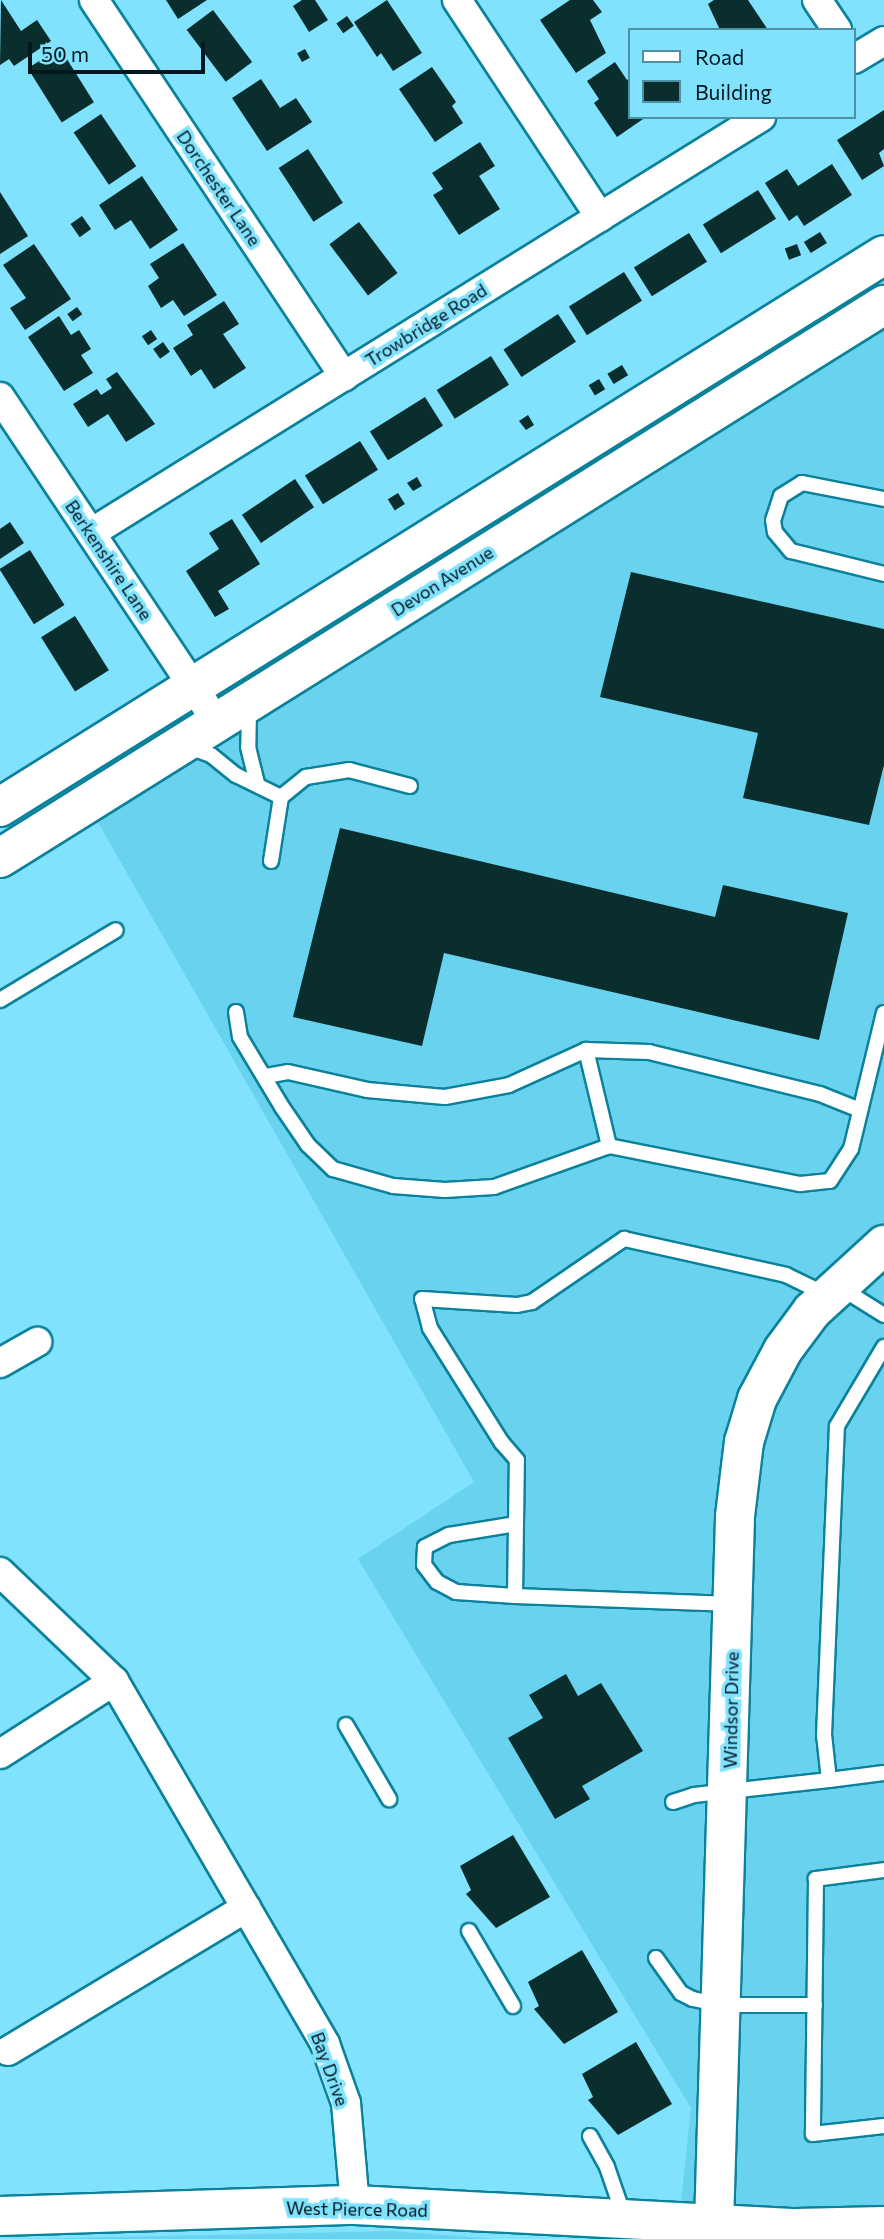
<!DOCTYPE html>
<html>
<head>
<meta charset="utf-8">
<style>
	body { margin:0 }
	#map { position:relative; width:884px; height:2239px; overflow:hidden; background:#81e2fd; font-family:Commissioner,sans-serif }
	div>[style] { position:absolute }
	.built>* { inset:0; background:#69d3ef }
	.building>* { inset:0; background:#0a2d2e; transform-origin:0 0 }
	.roads { filter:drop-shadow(2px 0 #0b829a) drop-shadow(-2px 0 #0b829a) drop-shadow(0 2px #0b829a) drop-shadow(0 -2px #0b829a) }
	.lane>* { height:14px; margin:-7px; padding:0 7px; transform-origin:7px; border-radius:7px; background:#fff }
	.street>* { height:28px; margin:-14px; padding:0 14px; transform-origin:14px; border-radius:14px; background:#fff }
	.secondary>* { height:38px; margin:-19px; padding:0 19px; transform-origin:19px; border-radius:19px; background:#fff }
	span { translate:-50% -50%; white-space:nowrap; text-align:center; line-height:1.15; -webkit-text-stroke:7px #81e2fd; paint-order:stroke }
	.street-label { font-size:18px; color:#00171f }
	.legend { position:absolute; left:628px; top:28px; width:228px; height:91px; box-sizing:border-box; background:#81e2fd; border:2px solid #4d91a4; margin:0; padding:9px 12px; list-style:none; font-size:21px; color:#00171f }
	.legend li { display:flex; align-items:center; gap:14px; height:35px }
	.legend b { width:35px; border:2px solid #4d91a4 }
	.scale { position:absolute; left:28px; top:42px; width:177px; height:32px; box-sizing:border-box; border:4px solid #00171f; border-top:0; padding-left:9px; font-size:21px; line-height:24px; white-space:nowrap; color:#00171f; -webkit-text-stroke:5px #81e2fd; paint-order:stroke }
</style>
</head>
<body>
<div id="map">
	<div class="built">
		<i style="clip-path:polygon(884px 323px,884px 2239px,677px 2239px,691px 2108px,358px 1559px,474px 1482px,95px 817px)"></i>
		<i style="clip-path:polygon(393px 2231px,495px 2239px,26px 2239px)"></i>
	</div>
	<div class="building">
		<i style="clip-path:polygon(1px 0,21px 31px,37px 20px,51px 41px,14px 66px,9px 59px,0 65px)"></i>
		<i style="clip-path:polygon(166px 0,207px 0,178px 19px)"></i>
		<i style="clip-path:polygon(302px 0,315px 0,328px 20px,309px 32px,293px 6px)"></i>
		<i style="clip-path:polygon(387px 0,422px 53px,393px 71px,381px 53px,377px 57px,354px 22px)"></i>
		<i style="clip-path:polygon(570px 0,593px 0,602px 12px,590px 20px,606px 53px,576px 73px,540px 20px)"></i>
		<i style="clip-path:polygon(714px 0,748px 0,768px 30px,720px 30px,708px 4px)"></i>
		<i style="left:213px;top:10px;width:65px;height:33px;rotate:53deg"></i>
		<i style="left:347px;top:16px;width:12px;height:13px;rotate:55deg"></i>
		<i style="left:60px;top:48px;width:64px;height:38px;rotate:58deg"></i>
		<i style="left:305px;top:49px;width:10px;height:9px;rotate:61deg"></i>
		<i style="clip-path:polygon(615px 62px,627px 80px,630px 78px,630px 117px,646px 117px,617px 137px,594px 103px,599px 99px,587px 81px)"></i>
		<i style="clip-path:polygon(432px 67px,456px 102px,452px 106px,463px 123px,435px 142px,399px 89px)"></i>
		<i style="clip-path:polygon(261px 79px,280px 108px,296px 98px,312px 122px,267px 151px,232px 98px)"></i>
		<i style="clip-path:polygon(884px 110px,884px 149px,879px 153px,884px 166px,862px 180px,837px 140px)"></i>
		<i style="left:101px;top:114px;width:63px;height:33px;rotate:56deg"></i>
		<i style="clip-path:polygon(480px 142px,495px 166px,479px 176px,500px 209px,459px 235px,433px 195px,443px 189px,432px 173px)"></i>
		<i style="left:308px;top:149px;width:64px;height:35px;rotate:57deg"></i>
		<i style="clip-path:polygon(832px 164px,852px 195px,804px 226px,797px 215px,789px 221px,765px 183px,787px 169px,798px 186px)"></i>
		<i style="clip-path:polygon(142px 176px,178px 230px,150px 249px,131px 220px,115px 230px,99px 205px)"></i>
		<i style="left:758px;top:190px;width:34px;height:65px;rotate:58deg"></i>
		<i style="clip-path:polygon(0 192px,28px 236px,0 254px)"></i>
		<i style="left:82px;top:216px;width:16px;height:14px;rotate:55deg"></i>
		<i style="left:359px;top:222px;width:64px;height:37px;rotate:53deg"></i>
		<i style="left:820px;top:232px;width:13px;height:19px;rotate:58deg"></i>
		<i style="left:689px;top:233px;width:34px;height:65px;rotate:58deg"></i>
		<i style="clip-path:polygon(183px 243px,217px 295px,184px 316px,173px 300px,161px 308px,148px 286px,159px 278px,150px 264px)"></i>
		<i style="clip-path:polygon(34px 244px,71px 299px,25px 330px,10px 308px,26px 298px,3px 265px)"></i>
		<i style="left:797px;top:244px;width:12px;height:13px;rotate:70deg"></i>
		<i style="left:624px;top:272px;width:34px;height:65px;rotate:58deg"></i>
		<i style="clip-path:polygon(224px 301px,239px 324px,223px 334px,246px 368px,214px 389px,201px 369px,191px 376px,173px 348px,193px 335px,187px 325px)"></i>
		<i style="left:77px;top:307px;width:9px;height:12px;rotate:54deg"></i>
		<i style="left:558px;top:314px;width:33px;height:65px;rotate:57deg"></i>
		<i style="clip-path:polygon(59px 316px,71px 335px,79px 330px,91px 349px,81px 355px,93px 373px,64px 391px,28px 337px)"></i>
		<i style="left:151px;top:330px;width:11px;height:11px;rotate:56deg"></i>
		<i style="left:163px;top:342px;width:12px;height:12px;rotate:55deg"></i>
		<i style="left:491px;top:356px;width:34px;height:64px;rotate:58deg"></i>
		<i style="left:622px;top:365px;width:12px;height:17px;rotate:59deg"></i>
		<i style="clip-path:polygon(117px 372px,155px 424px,126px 442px,108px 414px,88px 427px,73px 404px,97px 389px,101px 395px,112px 388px,106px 379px)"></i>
		<i style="left:599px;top:379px;width:12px;height:12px;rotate:59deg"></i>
		<i style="left:425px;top:397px;width:34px;height:65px;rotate:58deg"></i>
		<i style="clip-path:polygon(528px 415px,534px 425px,526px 430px,519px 421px)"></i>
		<i style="left:360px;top:441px;width:34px;height:65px;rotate:58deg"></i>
		<i style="clip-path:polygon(417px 477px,422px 486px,413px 491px,407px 483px)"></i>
		<i style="left:295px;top:479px;width:34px;height:64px;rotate:56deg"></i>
		<i style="left:398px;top:493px;width:13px;height:12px;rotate:58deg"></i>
		<i style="clip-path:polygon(232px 519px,260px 564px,218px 591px,229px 609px,215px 617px,186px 571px,219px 549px,209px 533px)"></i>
		<i style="clip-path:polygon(10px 522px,24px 543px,0 559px,0 529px)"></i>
		<i style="left:30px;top:550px;width:65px;height:36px;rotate:58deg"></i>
		<i style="clip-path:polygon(631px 572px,884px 629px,884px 765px,869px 825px,743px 798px,758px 733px,600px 697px)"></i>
		<i style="left:75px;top:616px;width:64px;height:40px;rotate:58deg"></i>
		<i style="clip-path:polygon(340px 828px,715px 917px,723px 885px,848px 913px,819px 1040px,444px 953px,422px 1046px,293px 1017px)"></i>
		<i style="clip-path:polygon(566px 1674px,578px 1696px,601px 1683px,643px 1751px,582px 1786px,590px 1799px,555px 1819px,508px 1738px,543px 1718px,529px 1695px)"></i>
		<i style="clip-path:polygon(513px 1835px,550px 1897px,496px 1928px,466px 1894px,471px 1890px,460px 1866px)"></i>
		<i style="clip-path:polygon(582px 1950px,618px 2012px,564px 2044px,534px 2009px,539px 2006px,528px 1982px)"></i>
		<i style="clip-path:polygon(636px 2042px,672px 2104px,618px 2135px,588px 2100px,593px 2097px,582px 2074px)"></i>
	</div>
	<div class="roads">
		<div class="lane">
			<i style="left:884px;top:499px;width:84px;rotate:-169deg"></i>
			<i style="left:802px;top:483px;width:25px;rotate:148deg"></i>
			<i style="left:781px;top:496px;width:25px;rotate:108deg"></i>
			<i style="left:773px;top:520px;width:12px;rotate:81deg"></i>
			<i style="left:775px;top:532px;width:25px;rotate:50deg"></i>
			<i style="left:791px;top:551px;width:96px;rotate:13.9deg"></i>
			<i style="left:249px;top:708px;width:39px;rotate:91deg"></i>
			<i style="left:248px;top:747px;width:36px;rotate:76deg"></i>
			<i style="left:186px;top:746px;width:27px;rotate:20deg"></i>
			<i style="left:211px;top:755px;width:32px;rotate:39deg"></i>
			<i style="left:236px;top:775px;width:50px;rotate:26.1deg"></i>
			<i style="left:271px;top:861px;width:65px;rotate:-81.1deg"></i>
			<i style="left:281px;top:797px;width:32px;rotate:-39deg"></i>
			<i style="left:306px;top:777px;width:44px;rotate:-9.2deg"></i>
			<i style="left:349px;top:770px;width:63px;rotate:14.7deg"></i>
			<i style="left:0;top:1000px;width:135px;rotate:-31.1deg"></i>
			<i style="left:236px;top:1012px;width:25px;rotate:81deg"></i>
			<i style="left:240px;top:1037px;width:82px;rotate:59deg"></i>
			<i style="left:282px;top:1107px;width:46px;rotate:55.6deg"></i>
			<i style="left:308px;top:1145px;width:35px;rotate:44deg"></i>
			<i style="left:333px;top:1169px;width:62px;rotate:15.8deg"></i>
			<i style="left:393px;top:1186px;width:52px;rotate:4.4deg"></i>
			<i style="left:445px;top:1190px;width:49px;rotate:-3.5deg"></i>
			<i style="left:494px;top:1187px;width:122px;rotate:-19.6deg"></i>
			<i style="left:609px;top:1146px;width:195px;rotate:11.3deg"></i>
			<i style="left:800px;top:1184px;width:30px;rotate:-6deg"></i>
			<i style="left:830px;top:1181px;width:38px;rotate:-57deg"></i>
			<i style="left:851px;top:1149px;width:140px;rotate:-76.4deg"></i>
			<i style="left:586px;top:1050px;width:99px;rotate:76.5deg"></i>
			<i style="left:266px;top:1076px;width:22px;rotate:-10deg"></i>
			<i style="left:288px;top:1072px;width:81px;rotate:12.8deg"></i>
			<i style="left:367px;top:1090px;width:78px;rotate:5.1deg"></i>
			<i style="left:445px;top:1097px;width:65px;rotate:-10.6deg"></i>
			<i style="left:509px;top:1085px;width:85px;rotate:-24.4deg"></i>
			<i style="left:586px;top:1050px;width:63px;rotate:1.8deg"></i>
			<i style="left:649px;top:1052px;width:176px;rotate:13.8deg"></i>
			<i style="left:820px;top:1094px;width:43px;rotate:21.8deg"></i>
			<i style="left:841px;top:1288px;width:51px;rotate:32.1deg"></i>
			<i style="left:515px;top:1596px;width:59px;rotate:-176.1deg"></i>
			<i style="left:456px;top:1592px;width:21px;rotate:-152deg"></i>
			<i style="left:437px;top:1582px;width:21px;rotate:-127deg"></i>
			<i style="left:424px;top:1565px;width:18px;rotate:-87deg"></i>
			<i style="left:425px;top:1547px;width:27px;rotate:-27deg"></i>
			<i style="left:449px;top:1535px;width:68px;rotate:-9.3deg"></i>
			<i style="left:732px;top:1604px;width:217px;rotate:-177.9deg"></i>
			<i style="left:515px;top:1596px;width:136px;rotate:-89.2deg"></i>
			<i style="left:517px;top:1460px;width:23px;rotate:-131deg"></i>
			<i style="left:502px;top:1443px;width:136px;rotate:-122.1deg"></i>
			<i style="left:430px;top:1328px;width:30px;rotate:-105deg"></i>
			<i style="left:422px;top:1299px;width:95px;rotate:3.6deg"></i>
			<i style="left:517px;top:1305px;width:15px;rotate:-11deg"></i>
			<i style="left:532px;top:1302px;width:112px;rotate:-34.4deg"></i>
			<i style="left:624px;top:1239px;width:166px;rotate:12.5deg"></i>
			<i style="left:786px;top:1275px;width:46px;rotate:26deg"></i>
			<i style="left:346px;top:1725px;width:86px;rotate:59.8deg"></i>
			<i style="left:829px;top:1780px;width:55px;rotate:-7.3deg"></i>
			<i style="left:673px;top:1802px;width:22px;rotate:-18deg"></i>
			<i style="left:694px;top:1795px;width:136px;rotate:-6.3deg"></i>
			<i style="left:829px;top:1780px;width:45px;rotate:-96.3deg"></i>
			<i style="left:824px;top:1735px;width:309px;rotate:-87.6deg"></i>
			<i style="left:837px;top:1426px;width:92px;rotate:-59.3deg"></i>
			<i style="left:884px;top:1870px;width:69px;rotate:172.5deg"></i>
			<i style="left:816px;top:1879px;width:255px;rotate:90.7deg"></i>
			<i style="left:813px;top:2134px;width:71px;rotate:-6.4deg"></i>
			<i style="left:469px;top:1931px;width:87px;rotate:59.6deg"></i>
			<i style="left:656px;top:1958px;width:43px;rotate:54.5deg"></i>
			<i style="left:681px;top:1993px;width:13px;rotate:27deg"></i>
			<i style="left:693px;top:1999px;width:30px;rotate:12deg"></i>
			<i style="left:722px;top:2005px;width:93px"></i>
			<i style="left:590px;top:2136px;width:35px;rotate:61deg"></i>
			<i style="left:607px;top:2167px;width:52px;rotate:70.9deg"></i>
		</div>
		<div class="street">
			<i style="left:94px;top:0;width:452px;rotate:56.4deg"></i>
			<i style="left:457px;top:0;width:260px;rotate:56.6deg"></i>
			<i style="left:817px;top:0;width:36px;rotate:56deg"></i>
			<i style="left:854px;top:59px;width:35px;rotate:-31deg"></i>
			<i style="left:0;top:397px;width:391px;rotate:56.3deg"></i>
			<i style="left:91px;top:533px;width:789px;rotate:-31.84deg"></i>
			<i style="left:0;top:1363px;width:43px;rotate:-29.6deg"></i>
			<i style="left:0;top:1572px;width:158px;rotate:43.7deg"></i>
			<i style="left:114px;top:1681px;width:420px;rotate:59.8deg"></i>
			<i style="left:325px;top:2044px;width:63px;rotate:70.4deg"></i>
			<i style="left:346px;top:2103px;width:102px;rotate:85deg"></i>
			<i style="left:0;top:1754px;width:135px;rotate:-32.6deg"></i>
			<i style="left:8px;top:2051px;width:278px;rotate:-31deg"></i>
		</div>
		<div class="secondary">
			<i style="left:0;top:807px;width:1042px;rotate:-31.98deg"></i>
			<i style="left:0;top:858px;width:1043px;rotate:-32.03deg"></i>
			<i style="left:0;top:2216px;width:355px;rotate:-1.8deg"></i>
			<i style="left:355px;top:2205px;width:442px;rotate:3deg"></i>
			<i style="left:796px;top:2228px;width:88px;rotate:-1.3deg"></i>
			<i style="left:714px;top:2225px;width:709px;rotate:-88.3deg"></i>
			<i style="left:735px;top:1516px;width:75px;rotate:-83.1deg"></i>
			<i style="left:744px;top:1442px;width:45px;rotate:-73.2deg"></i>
			<i style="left:757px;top:1399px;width:55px;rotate:-62deg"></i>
			<i style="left:783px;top:1350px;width:49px;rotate:-53.4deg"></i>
			<i style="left:812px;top:1311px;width:98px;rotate:-42.5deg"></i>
		</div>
	</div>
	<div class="street-label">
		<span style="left:219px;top:188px;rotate:56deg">Dorchester Lane</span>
		<span style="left:426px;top:325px;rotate:-32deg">Trowbridge Road</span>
		<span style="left:109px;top:560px;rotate:56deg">Berkenshire Lane</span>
		<span style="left:442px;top:581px;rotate:-32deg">Devon Avenue</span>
		<span style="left:731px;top:1710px;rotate:-89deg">Windsor Drive</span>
		<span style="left:330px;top:2069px;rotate:70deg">Bay Drive</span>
		<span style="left:357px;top:2209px;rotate:1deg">West Pierce Road</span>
	</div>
	<ul class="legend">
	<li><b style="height:9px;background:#fff"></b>Road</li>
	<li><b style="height:19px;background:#0a2d2e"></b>Building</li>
	</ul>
	<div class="scale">50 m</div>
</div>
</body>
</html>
